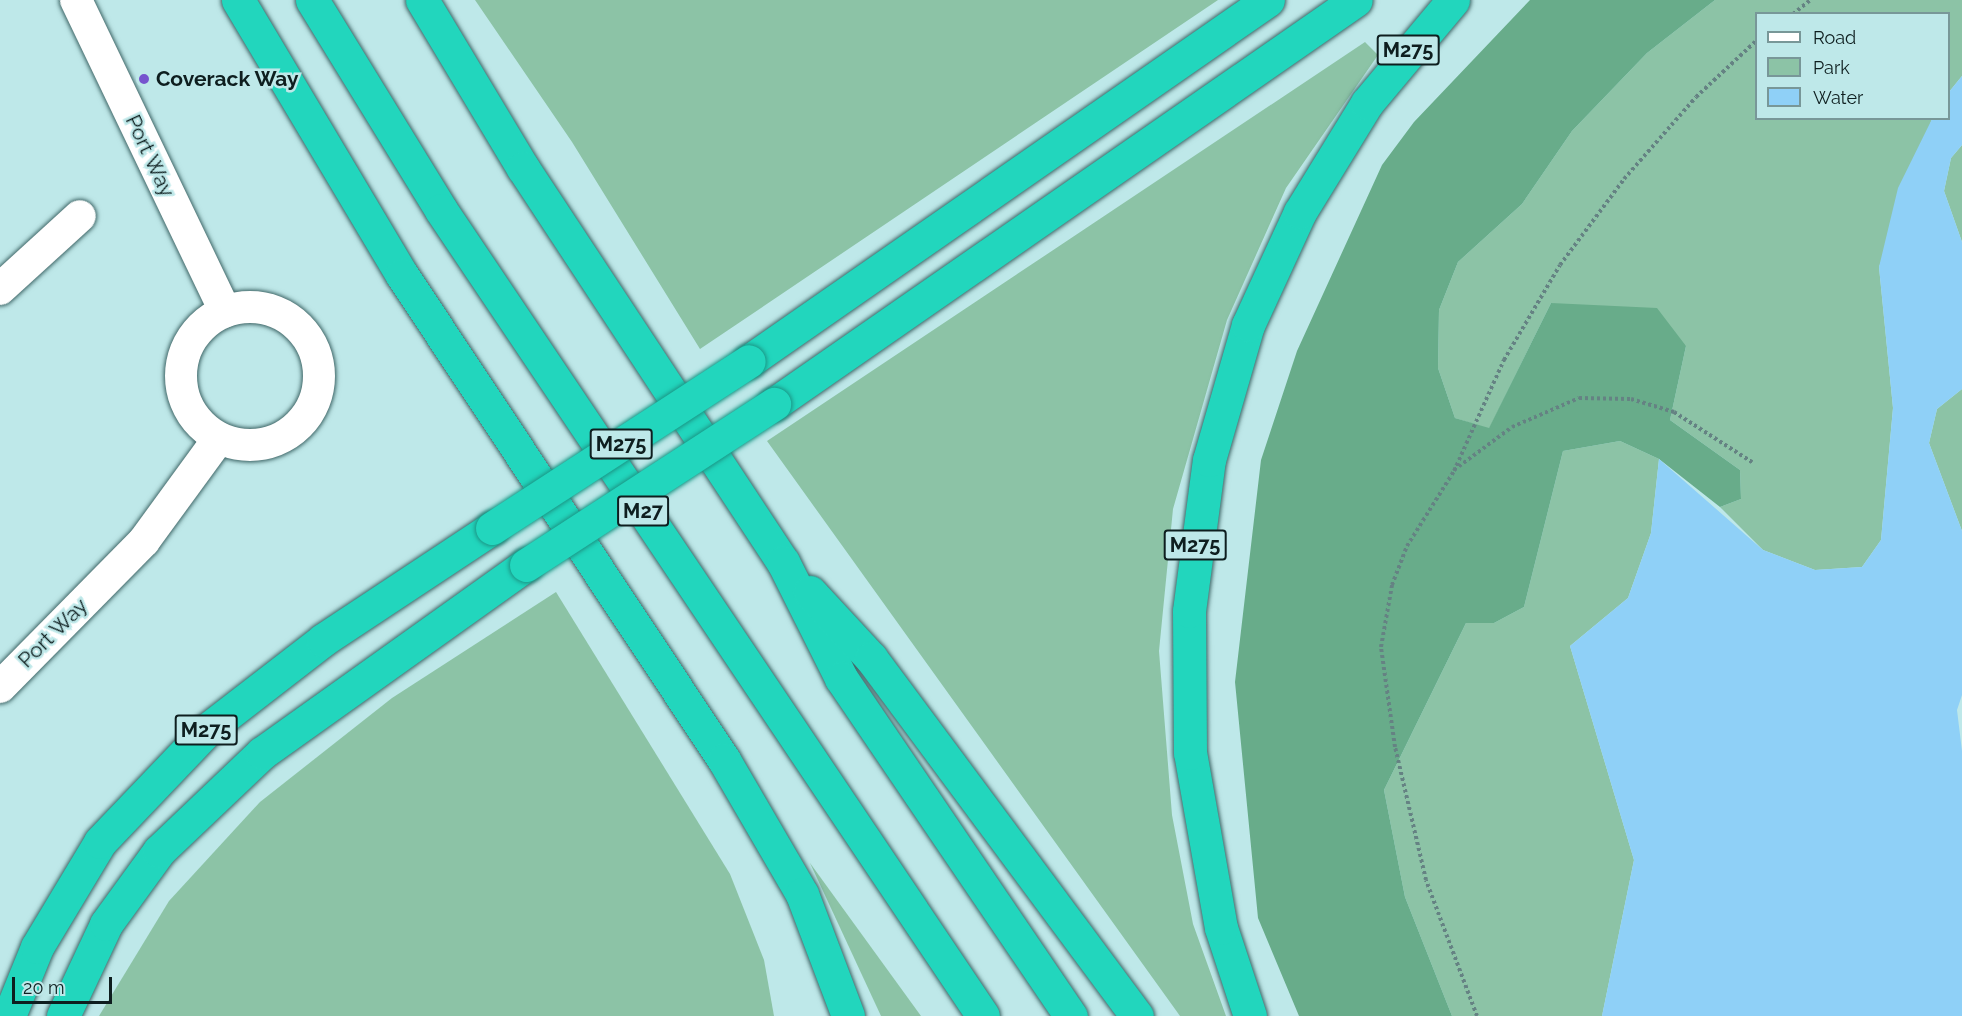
<!DOCTYPE html>
<html>
<head>
<meta charset="utf-8">
<style>
  body { margin:0 }
  #map { position:relative; width:1962px; height:1016px; overflow:hidden; background:#bee8e9; font-family:Raleway,sans-serif }
  div>[style] { position:absolute }
  [style*='--x'] { left:calc(var(--x)*1px); top:calc(var(--y)*1px); width:calc(var(--w)*1px); rotate:calc(var(--a)*1deg) }
  .green>* { inset:0; background:#8cc3a6 }
  .forest>* { inset:0; background:#68ac8a }
  .water>* { inset:0; background:#8fd0f7 }
  .path>* { height:4px; margin-top:-2px; transform-origin:0; background:repeating-linear-gradient(90deg,#658283 0 3px,transparent 0 6px) }
  .roads { filter:drop-shadow(0 0 2px #406768) drop-shadow(0 0 2px #406768) }
  .minor>* { height:32px; margin:-16px; padding:0 16px; transform-origin:16px; border-radius:16px; background:#fff }
  .minor>.ring { margin:-16px; padding:0; box-sizing:content-box; background:none; border:32px solid #fff; border-radius:50% }
  .motorway>* { height:33px; margin:-16.5px; padding:0 16.5px; transform-origin:16.5px; border-radius:16.5px; background:#22d6bd }
  .bridges { filter:drop-shadow(0 0 2px #1b9686) drop-shadow(0 0 2px #1b9686) }
  .motorway-bridge>* { height:33px; margin:-16.5px; padding:0 16.5px; transform-origin:16.5px; border-radius:16.5px; background:#22d6bd }
  .dots>* { width:16px; height:16px; translate:-50% -50%; box-sizing:border-box; border:3px solid #bee8e9; border-radius:50% }
  span { translate:-50% -50%; white-space:nowrap; text-align:center; line-height:1.15; -webkit-text-stroke:5px #bee8e9; paint-order:stroke }
  .shield-label span { padding:2px 4px; background:#bee8e9; border:2px solid; border-radius:4px; -webkit-text-stroke-width:0 }
  .shield-label { font-size:20px; color:#0e1e1f; font-weight:700 }
  .poi-label { font-size:21px; color:#0e1e1f; font-weight:700 }
  .left { translate:0 -50%; text-align:left }
  .street-label { font-size:21px; color:#0e1e1f }
  .legend { position:absolute; left:1755px; top:12px; width:195px; height:108px; box-sizing:border-box; background:#bee8e9; border:2px solid #789798; margin:0; padding:8px 10px; list-style:none; font-size:18px; color:#0e1e1f }
  .legend li { display:flex; align-items:center; gap:12px; height:30px }
  .legend b { width:30px; border:2px solid #789798 }
  .scale { position:absolute; left:12px; top:977px; width:100px; height:27px; box-sizing:border-box; border:3px solid #0e1e1f; border-top:0; padding-left:8px; font-size:18px; line-height:21px; white-space:nowrap; color:#0e1e1f; -webkit-text-stroke:4px #bee8e9; paint-order:stroke }
</style>
</head>
<body>
<div id="map">
  <div class="green">
    <div style="clip-path:polygon(475px 0,1218px 0,700px 349px,572px 142px)"></div>
    <div style="clip-path:polygon(1715px 0,1962px 0,1962px 76px,1949px 92px,1948px 14px,1756px 14px,1756px 118px,1932px 119px,1879px 267px,1893px 408px,1881px 540px,1862px 567px,1815px 570px,1763px 550px,1720px 507px,1741px 499px,1740px 470px,1670px 420px,1686px 346px,1551px 303px,1489px 429px,1455px 418px,1438px 368px,1439px 310px,1458px 262px,1522px 204px,1572px 131px,1647px 53px)"></div>
    <div style="clip-path:polygon(1365px 42px,1378px 55px,1286px 188px,1227px 320px,1173px 509px,1159px 651px,1172px 815px,1193px 924px,1226px 1016px,1180px 1016px,767px 441px)"></div>
    <div style="clip-path:polygon(1962px 145px,1962px 242px,1944px 191px,1951px 158px)"></div>
    <div style="clip-path:polygon(1962px 389px,1962px 531px,1929px 443px,1937px 409px)"></div>
    <div style="clip-path:polygon(1620px 441px,1659px 459px,1651px 533px,1628px 598px,1570px 646px,1634px 860px,1602px 1016px,1452px 1016px,1405px 897px,1384px 790px,1466px 623px,1494px 623px,1524px 607px,1563px 451px)"></div>
    <div style="clip-path:polygon(556px 592px,730px 874px,764px 960px,774px 1016px,99px 1016px,169px 901px,260px 802px,392px 698px)"></div>
    <div style="clip-path:polygon(810px 863px,921px 1016px,881px 1016px)"></div>
  </div>
  <div class="forest">
    <div style="clip-path:polygon(1530px 0,1715px 0,1647px 53px,1572px 131px,1522px 204px,1458px 262px,1439px 310px,1438px 368px,1455px 418px,1489px 428px,1551px 303px,1657px 308px,1686px 346px,1670px 420px,1740px 470px,1741px 499px,1720px 507px,1659px 459px,1620px 441px,1563px 451px,1524px 607px,1494px 623px,1466px 623px,1384px 790px,1405px 897px,1452px 1016px,1299px 1016px,1258px 918px,1235px 682px,1261px 460px,1297px 351px,1382px 165px,1414px 122px)"></div>
  </div>
  <div class="water">
    <div style="clip-path:polygon(1962px 76px,1962px 145px,1951px 158px,1944px 191px,1962px 242px,1962px 389px,1937px 409px,1929px 443px,1962px 531px,1962px 695px,1957px 710px,1962px 751px,1962px 1016px,1602px 1016px,1634px 860px,1570px 646px,1628px 598px,1651px 533px,1659px 459px,1763px 550px,1815px 570px,1862px 567px,1881px 540px,1893px 408px,1879px 267px,1898px 188px,1932px 119px,1948px 118px,1949px 92px)"></div>
  </div>
  <div class="path">
    <div style="--x:1793;--y:14;--w:22;--a:-39"></div>
    <div style="--x:1454;--y:470;--w:72;--a:-36.6"></div>
    <div style="--x:1512;--y:427;--w:73;--a:-23.4"></div>
    <div style="--x:1579;--y:398;--w:52;--a:1.1"></div>
    <div style="--x:1631;--y:399;--w:45;--a:16.8"></div>
    <div style="--x:1674;--y:412;--w:93;--a:32.7"></div>
    <div style="--x:1477;--y:1016;--w:145;--a:-110.6"></div>
    <div style="--x:1426;--y:880;--w:137;--a:-103.1"></div>
    <div style="--x:1395;--y:747;--w:101;--a:-98"></div>
    <div style="--x:1381;--y:647;--w:63;--a:-79.9"></div>
    <div style="--x:1392;--y:585;--w:42;--a:-69"></div>
    <div style="--x:1407;--y:546;--w:89;--a:-57.9"></div>
    <div style="--x:1454;--y:471;--w:122;--a:-65.8"></div>
    <div style="--x:1504;--y:360;--w:110;--a:-59.5"></div>
    <div style="--x:1560;--y:265;--w:107;--a:-53.3"></div>
    <div style="--x:1624;--y:179;--w:109;--a:-48.7"></div>
    <div style="--x:1696;--y:97;--w:82;--a:-43"></div>
  </div>
  <div class="roads">
    <div class="minor">
      <div style="--x:76;--y:0;--w:345;--a:64.4"></div>
      <div style="--x:0;--y:289;--w:108;--a:-42.4"></div>
      <div class="ring" style="left:181px;top:307px;width:106px;height:106px"></div>
      <div style="--x:0;--y:687;--w:205;--a:-45.4"></div>
      <div style="--x:144;--y:541;--w:127;--a:-53.9"></div>
    </div>
    <div class="motorway">
      <div style="--x:238;--y:0;--w:320;--a:59.2"></div>
      <div style="--x:402;--y:275;--w:582;--a:56.42"></div>
      <div style="--x:724;--y:760;--w:155;--a:59.8"></div>
      <div style="--x:802;--y:894;--w:130;--a:69.3"></div>
      <div style="--x:312;--y:0;--w:246;--a:58.4"></div>
      <div style="--x:441;--y:210;--w:971;--a:56.08"></div>
      <div style="--x:422;--y:0;--w:196;--a:59"></div>
      <div style="--x:523;--y:168;--w:472;--a:56.6"></div>
      <div style="--x:783;--y:562;--w:130;--a:63.4"></div>
      <div style="--x:841;--y:678;--w:409;--a:55.8"></div>
      <div style="--x:749;--y:361;--w:632;--a:-34.82"></div>
      <div style="--x:774;--y:404;--w:708;--a:-34.77"></div>
      <div style="--x:810;--y:592;--w:90;--a:47.3"></div>
      <div style="--x:871;--y:658;--w:446;--a:53.4"></div>
      <div style="--x:9;--y:1016;--w:74;--a:-67.9"></div>
      <div style="--x:37;--y:947;--w:122;--a:-59"></div>
      <div style="--x:100;--y:842;--w:156;--a:-46.3"></div>
      <div style="--x:208;--y:729;--w:145;--a:-37.7"></div>
      <div style="--x:323;--y:640;--w:203;--a:-33.5"></div>
      <div style="--x:63;--y:1016;--w:102;--a:-64.9"></div>
      <div style="--x:106;--y:924;--w:90;--a:-54"></div>
      <div style="--x:159;--y:851;--w:142;--a:-43.6"></div>
      <div style="--x:262;--y:753;--w:324;--a:-35.5"></div>
      <div style="--x:1250;--y:1016;--w:93;--a:-108.2"></div>
      <div style="--x:1221;--y:928;--w:178;--a:-100"></div>
      <div style="--x:1190;--y:753;--w:142;--a:-90.4"></div>
      <div style="--x:1189;--y:611;--w:152;--a:-82.5"></div>
      <div style="--x:1209;--y:460;--w:141;--a:-73.9"></div>
      <div style="--x:1248;--y:325;--w:124;--a:-65.3"></div>
      <div style="--x:1300;--y:212;--w:128;--a:-58.4"></div>
      <div style="--x:1367;--y:103;--w:134;--a:-50.1"></div>
    </div>
  </div>
  <div class="bridges">
    <div class="motorway-bridge">
      <div style="--x:492;--y:528;--w:306;--a:-33"></div>
      <div style="--x:526;--y:565;--w:296;--a:-33"></div>
    </div>
  </div>
  <div class="dots">
    <div style="left:144px;top:79px;background:#7654ce"></div>
  </div>
  <div class="shield-label">
    <span style="left:1408px;top:50px">M275</span>
    <span style="left:621px;top:444px">M275</span>
    <span style="left:643px;top:511px">M27</span>
    <span style="left:1195px;top:545px">M275</span>
    <span style="left:206px;top:730px">M275</span>
  </div>
  <div class="poi-label">
    <span class="left" style="left:156px;top:79px">Coverack Way</span>
  </div>
  <div class="street-label">
    <span style="left:150px;top:156px;rotate:65deg">Port Way</span>
    <span style="left:53px;top:633px;rotate:-45deg">Port Way</span>
  </div>
  <ul class="legend">
  <li><b style="height:8px;background:#fff"></b>Road</li>
  <li><b style="height:16px;background:#8cc3a6"></b>Park</li>
  <li><b style="height:16px;background:#8fd0f7"></b>Water</li>
  </ul>
  <div class="scale">20 m</div>
</div>
</body>
</html>
